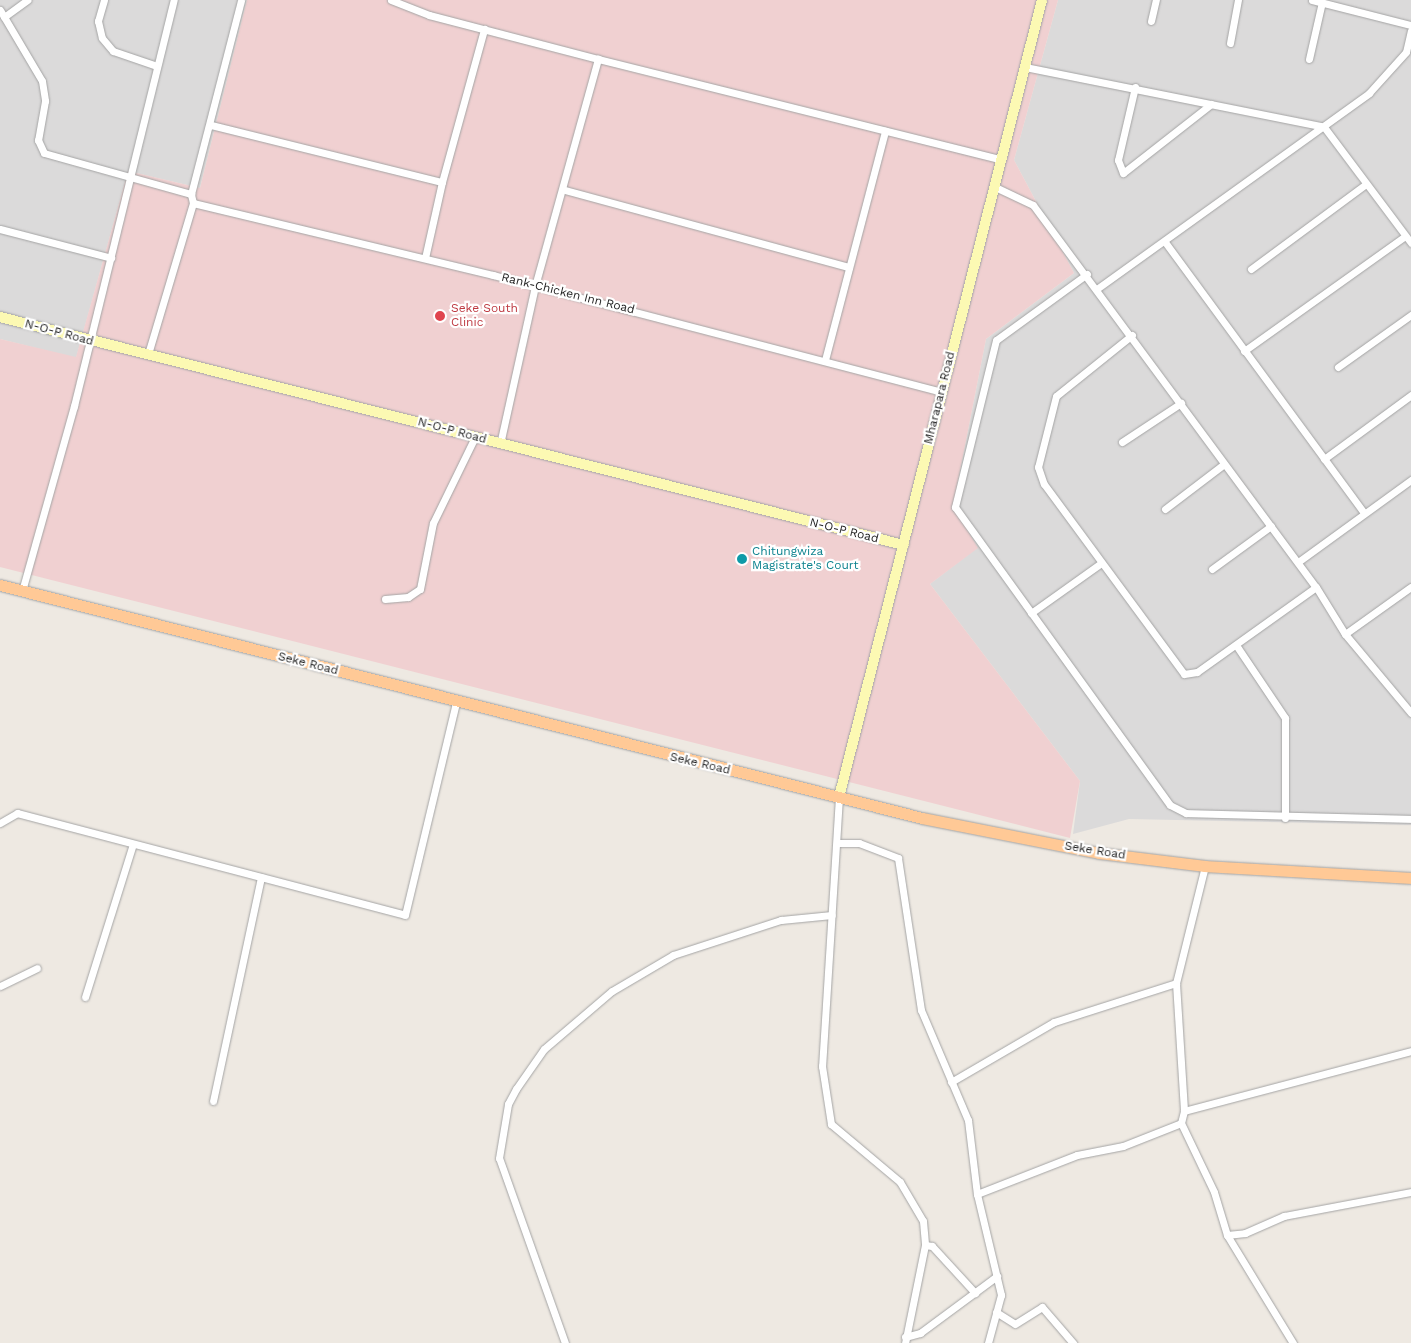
<!DOCTYPE html>
<html>
<head>
<meta charset="utf-8">
<style>
  body { margin:0 }
  #map { position:relative; width:1411px; height:1343px; overflow:hidden; background:#eee9e2; font-family:"Work Sans",sans-serif }
  div>[style] { position:absolute }
  [style*='--x'] { left:calc(var(--x)*1px); top:calc(var(--y)*1px); width:calc(var(--w)*1px); rotate:calc(var(--a)*1deg) }
  .residential>* { inset:0; background:#dbdada }
  .commercial>* { inset:0; background:#f0d0d1 }
  .roads { filter:drop-shadow(0 0 1px #a4a4a4) drop-shadow(0 0 1px #a4a4a4) }
  .street>* { height:7px; margin:-3.5px; padding:0 3.5px; transform-origin:3.5px; border-radius:3.5px; background:#fff }
  .secondary>* { height:10px; margin:-5px; padding:0 5px; transform-origin:5px; border-radius:5px; background:#fcf9b3 }
  .primary>* { height:11px; margin:-5.5px; padding:0 5.5px; transform-origin:5.5px; border-radius:5.5px; background:#ffc996 }
  .dots>* { width:14px; height:14px; translate:-50% -50%; box-sizing:border-box; border:2px solid #fff; border-radius:50% }
  span { translate:-50% -50%; white-space:nowrap; text-align:center; line-height:1.15; -webkit-text-stroke:4.5px #fff; paint-order:stroke }
  .street-label { font-size:12px; color:#1d1d1d }
  .health-label { font-size:12px; color:#be3a42 }
  .left { translate:0 -50%; text-align:left }
  .culture-label { font-size:12px; color:#0d838f }
</style>
</head>
<body>
<div id="map">
  <div class="residential">
    <div style="clip-path:polygon(0 0,247px 0,200px 188px,128px 171px,76px 358px,0 339px)"></div>
    <div style="clip-path:polygon(1058px 0,1411px 0,1411px 825px,1129px 819px,1073px 834px,1080px 781px,930px 584px,977px 548px,953px 506px,986px 339px,1074px 273px,1014px 160px)"></div>
  </div>
  <div class="commercial">
    <div style="clip-path:polygon(247px 0,1058px 0,1014px 160px,1074px 273px,986px 339px,953px 506px,978px 548px,930px 584px,1080px 781px,1070px 838px,0 567px,0 339px,76px 357px,128px 171px,200px 188px)"></div>
  </div>
  <div class="roads">
    <div class="street">
      <div style="--x:104;--y:0;--w:22;--a:106"></div>
      <div style="--x:98;--y:21;--w:17;--a:77"></div>
      <div style="--x:102;--y:38;--w:17;--a:50"></div>
      <div style="--x:113;--y:51;--w:46;--a:18.8"></div>
      <div style="--x:391;--y:0;--w:41;--a:21.5"></div>
      <div style="--x:429;--y:15;--w:175;--a:14.6"></div>
      <div style="--x:1312;--y:0;--w:102;--a:14.2"></div>
      <div style="--x:0;--y:10;--w:82;--a:59.4"></div>
      <div style="--x:42;--y:81;--w:20;--a:81"></div>
      <div style="--x:45;--y:101;--w:40;--a:100"></div>
      <div style="--x:38;--y:140;--w:14;--a:65"></div>
      <div style="--x:44;--y:153;--w:153;--a:15.6"></div>
      <div style="--x:4;--y:17;--w:29;--a:-36"></div>
      <div style="--x:1151;--y:21;--w:22;--a:-77"></div>
      <div style="--x:1230;--y:43;--w:44;--a:-79.5"></div>
      <div style="--x:1309;--y:59;--w:58;--a:-77.2"></div>
      <div style="--x:1025;--y:67;--w:305;--a:11.3"></div>
      <div style="--x:1324;--y:127;--w:145;--a:53.1"></div>
      <div style="--x:1135;--y:87;--w:75;--a:103.1"></div>
      <div style="--x:1118;--y:160;--w:14;--a:69"></div>
      <div style="--x:1123;--y:173;--w:112;--a:-38.1"></div>
      <div style="--x:211;--y:125;--w:238;--a:13.9"></div>
      <div style="--x:442;--y:182;--w:159;--a:-74.6"></div>
      <div style="--x:993;--y:186;--w:44;--a:25.4"></div>
      <div style="--x:1033;--y:205;--w:475;--a:53.5"></div>
      <div style="--x:1316;--y:587;--w:55;--a:58.3"></div>
      <div style="--x:1345;--y:634;--w:103;--a:50.1"></div>
      <div style="--x:565;--y:190;--w:294;--a:15.2"></div>
      <div style="--x:193;--y:203;--w:309;--a:13.5"></div>
      <div style="--x:493;--y:275;--w:464;--a:14.6"></div>
      <div style="--x:0;--y:229;--w:115;--a:14.6"></div>
      <div style="--x:1165;--y:242;--w:336;--a:53.7"></div>
      <div style="--x:425;--y:258;--w:78;--a:-77.4"></div>
      <div style="--x:1251;--y:269;--w:143;--a:-36.5"></div>
      <div style="--x:1087;--y:274;--w:112;--a:144"></div>
      <div style="--x:996;--y:340;--w:172;--a:103.8"></div>
      <div style="--x:955;--y:507;--w:367;--a:54.2"></div>
      <div style="--x:1170;--y:805;--w:18;--a:27"></div>
      <div style="--x:1186;--y:813;--w:225;--a:1.5"></div>
      <div style="--x:1098;--y:288;--w:334;--a:-35.7"></div>
      <div style="--x:1369;--y:93;--w:55;--a:-47.9"></div>
      <div style="--x:1406;--y:52;--w:22;--a:-77"></div>
      <div style="--x:1132;--y:335;--w:97;--a:141.2"></div>
      <div style="--x:1056;--y:396;--w:73;--a:104.2"></div>
      <div style="--x:1038;--y:467;--w:18;--a:71"></div>
      <div style="--x:1044;--y:484;--w:236;--a:53.6"></div>
      <div style="--x:1184;--y:674;--w:13;--a:-9"></div>
      <div style="--x:1197;--y:672;--w:146;--a:-35.5"></div>
      <div style="--x:1244;--y:351;--w:198;--a:-35.5"></div>
      <div style="--x:148;--y:354;--w:158;--a:-73.4"></div>
      <div style="--x:193;--y:203;--w:9;--a:-103"></div>
      <div style="--x:191;--y:194;--w:200;--a:-75.5"></div>
      <div style="--x:825;--y:360;--w:237;--a:-75.3"></div>
      <div style="--x:1338;--y:367;--w:90;--a:-35.5"></div>
      <div style="--x:1122;--y:442;--w:71;--a:-33.5"></div>
      <div style="--x:500;--y:444;--w:162;--a:-77.5"></div>
      <div style="--x:535;--y:286;--w:236;--a:-74.5"></div>
      <div style="--x:598;--y:59;--w:414;--a:14"></div>
      <div style="--x:1324;--y:459;--w:108;--a:-36.3"></div>
      <div style="--x:1165;--y:509;--w:74;--a:-37.3"></div>
      <div style="--x:1298;--y:562;--w:140;--a:-36"></div>
      <div style="--x:1212;--y:569;--w:73;--a:-36.1"></div>
      <div style="--x:22;--y:591;--w:192;--a:-74.3"></div>
      <div style="--x:74;--y:406;--w:418;--a:-76.2"></div>
      <div style="--x:385;--y:599;--w:23;--a:-5"></div>
      <div style="--x:408;--y:597;--w:14;--a:-34"></div>
      <div style="--x:420;--y:589;--w:67;--a:-78.9"></div>
      <div style="--x:433;--y:523;--w:96;--a:-64"></div>
      <div style="--x:1031;--y:613;--w:86;--a:-35.5"></div>
      <div style="--x:1345;--y:634;--w:81;--a:-35.5"></div>
      <div style="--x:1236;--y:645;--w:88;--a:56.1"></div>
      <div style="--x:1285;--y:718;--w:100;--a:90"></div>
      <div style="--x:839;--y:797;--w:270;--a:93.6"></div>
      <div style="--x:822;--y:1066;--w:59;--a:81.2"></div>
      <div style="--x:831;--y:1124;--w:90;--a:40"></div>
      <div style="--x:900;--y:1182;--w:45;--a:59.5"></div>
      <div style="--x:923;--y:1221;--w:24;--a:85"></div>
      <div style="--x:925;--y:1245;--w:100;--a:101.5"></div>
      <div style="--x:0;--y:823;--w:20;--a:-30"></div>
      <div style="--x:17;--y:813;--w:401;--a:14.7"></div>
      <div style="--x:405;--y:915;--w:218;--a:-76.5"></div>
      <div style="--x:838;--y:843;--w:21;--a:0"></div>
      <div style="--x:859;--y:843;--w:42;--a:21"></div>
      <div style="--x:898;--y:858;--w:154;--a:81.4"></div>
      <div style="--x:921;--y:1010;--w:120;--a:66.9"></div>
      <div style="--x:968;--y:1120;--w:75;--a:83.1"></div>
      <div style="--x:977;--y:1194;--w:104;--a:76.6"></div>
      <div style="--x:1001;--y:1295;--w:50;--a:105.2"></div>
      <div style="--x:1205;--y:866;--w:121;--a:103.9"></div>
      <div style="--x:1176;--y:983;--w:128;--a:86.4"></div>
      <div style="--x:1184;--y:1111;--w:12;--a:104"></div>
      <div style="--x:1181;--y:1123;--w:76;--a:64.4"></div>
      <div style="--x:1214;--y:1192;--w:45;--a:73.2"></div>
      <div style="--x:1227;--y:1235;--w:127;--a:58.6"></div>
      <div style="--x:0;--y:986;--w:41;--a:-25.9"></div>
      <div style="--x:85;--y:997;--w:160;--a:-72.6"></div>
      <div style="--x:951;--y:1082;--w:119;--a:-30.2"></div>
      <div style="--x:1054;--y:1022;--w:128;--a:-17.7"></div>
      <div style="--x:213;--y:1101;--w:229;--a:-77.9"></div>
      <div style="--x:1184;--y:1111;--w:235;--a:-14.8"></div>
      <div style="--x:977;--y:1194;--w:107;--a:-21.3"></div>
      <div style="--x:1077;--y:1155;--w:47;--a:-11.1"></div>
      <div style="--x:1123;--y:1146;--w:62;--a:-21.6"></div>
      <div style="--x:1227;--y:1235;--w:18;--a:-6"></div>
      <div style="--x:1245;--y:1233;--w:43;--a:-23.6"></div>
      <div style="--x:1284;--y:1216;--w:129;--a:-10.7"></div>
      <div style="--x:925;--y:1245;--w:7;--a:8"></div>
      <div style="--x:932;--y:1246;--w:64;--a:47.5"></div>
      <div style="--x:996;--y:1312;--w:22;--a:32"></div>
      <div style="--x:1015;--y:1324;--w:32;--a:-32"></div>
      <div style="--x:1042;--y:1307;--w:48;--a:49.3"></div>
      <div style="--x:905;--y:1337;--w:16;--a:-15"></div>
      <div style="--x:920;--y:1333;--w:96;--a:-36.5"></div>
      <div style="--x:565;--y:1343;--w:196;--a:-109.6"></div>
      <div style="--x:499;--y:1158;--w:55;--a:-80.5"></div>
      <div style="--x:508;--y:1104;--w:17;--a:-62"></div>
      <div style="--x:516;--y:1089;--w:49;--a:-55"></div>
      <div style="--x:544;--y:1049;--w:89;--a:-40.5"></div>
      <div style="--x:612;--y:991;--w:71;--a:-30.5"></div>
      <div style="--x:673;--y:955;--w:114;--a:-18"></div>
      <div style="--x:781;--y:920;--w:51;--a:-5.6"></div>
    </div>
    <div class="secondary">
      <div style="--x:0;--y:317;--w:932;--a:14.16"></div>
      <div style="--x:839;--y:797;--w:822;--a:-75.71"></div>
    </div>
    <div class="primary">
      <div style="--x:0;--y:585;--w:951;--a:14.18"></div>
      <div style="--x:922;--y:818;--w:180;--a:11.2"></div>
      <div style="--x:1099;--y:853;--w:107;--a:7"></div>
      <div style="--x:1205;--y:866;--w:206;--a:3.3"></div>
    </div>
  </div>
  <div class="dots">
    <div style="left:440px;top:316px;background:#e0444e"></div>
    <div style="left:742px;top:559px;background:#0f9aa8"></div>
  </div>
  <div class="street-label">
    <span style="left:568px;top:294px;rotate:14deg">Rank-Chicken Inn Road</span>
    <span style="left:59px;top:333px;rotate:15deg">N-O-P Road</span>
    <span style="left:940px;top:398px;rotate:-76deg">Mharapara Road</span>
    <span style="left:452px;top:431px;rotate:15deg">N-O-P Road</span>
    <span style="left:844px;top:531px;rotate:14deg">N-O-P Road</span>
    <span style="left:308px;top:664px;rotate:14deg">Seke Road</span>
    <span style="left:700px;top:764px;rotate:13deg">Seke Road</span>
    <span style="left:1095px;top:851px;rotate:9deg">Seke Road</span>
  </div>
  <div class="health-label">
    <span class="left" style="left:451px;top:316px">Seke South<br>Clinic</span>
  </div>
  <div class="culture-label">
    <span class="left" style="left:752px;top:559px">Chitungwiza<br>Magistrate's Court</span>
  </div>
</div>
</body>
</html>
